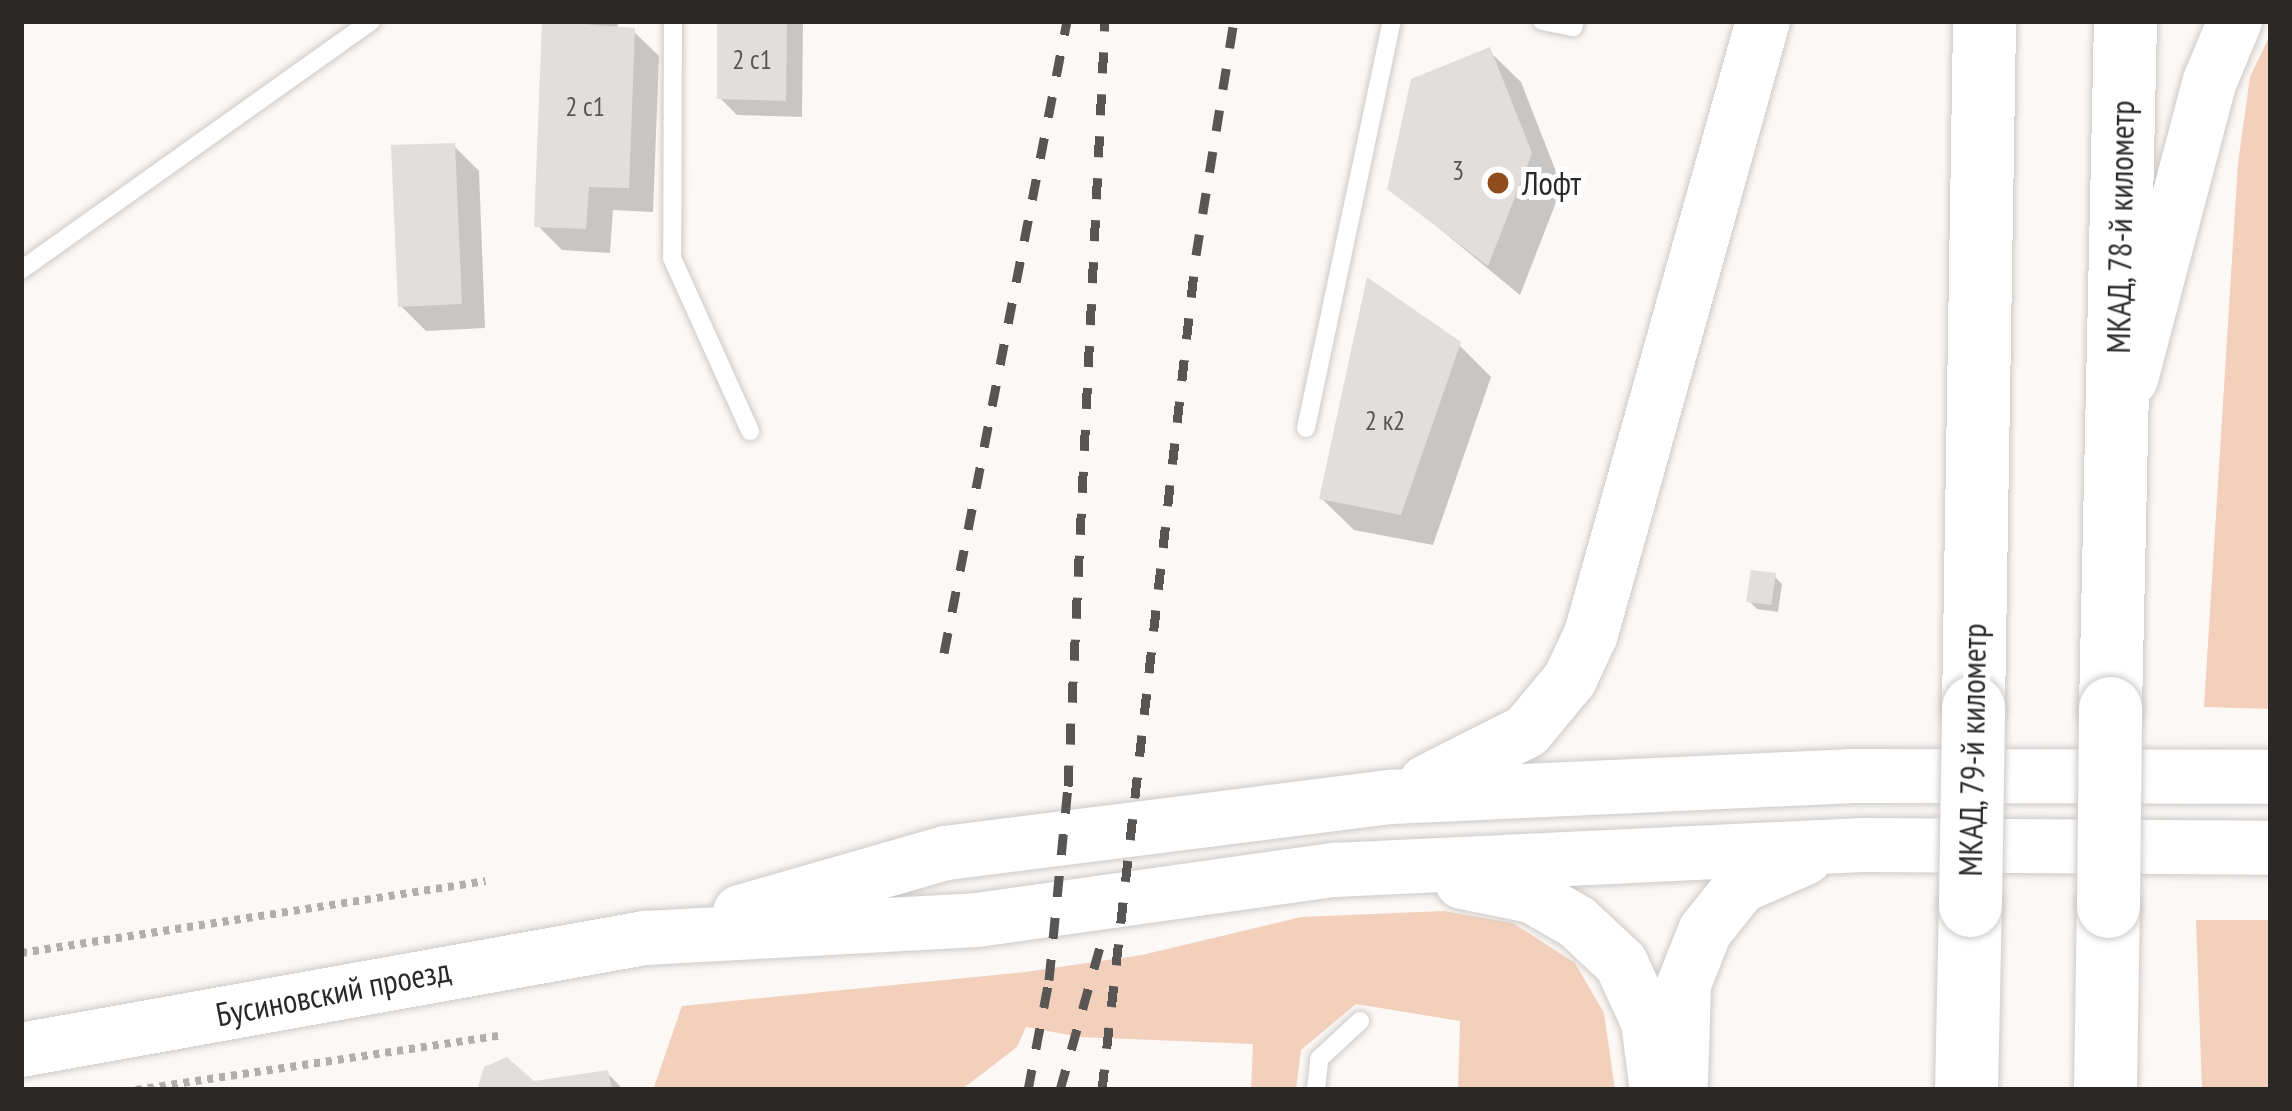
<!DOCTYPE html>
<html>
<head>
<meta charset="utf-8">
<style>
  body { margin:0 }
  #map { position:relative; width:2292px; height:1111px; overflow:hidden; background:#fbf8f6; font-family:"PT Sans Narrow",sans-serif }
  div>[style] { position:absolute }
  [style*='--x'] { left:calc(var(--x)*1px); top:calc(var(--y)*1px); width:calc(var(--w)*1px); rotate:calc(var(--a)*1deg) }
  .green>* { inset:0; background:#f3d0bb }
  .shadow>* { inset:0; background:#0003 }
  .building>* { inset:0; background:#e1dedc }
  .path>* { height:8px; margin-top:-4px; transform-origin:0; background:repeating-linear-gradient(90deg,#b1afad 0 6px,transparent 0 12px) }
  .roads { filter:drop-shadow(0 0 3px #cdcac8) drop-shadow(0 0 3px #cdcac8) }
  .service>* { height:18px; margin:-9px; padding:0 9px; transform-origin:9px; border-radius:9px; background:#fff }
  .secondary>* { height:54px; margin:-27px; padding:0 27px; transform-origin:27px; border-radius:27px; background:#fff }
  .trunk>* { height:63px; margin:-31.5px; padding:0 31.5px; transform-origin:31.5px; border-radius:31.5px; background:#fff }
  .rail>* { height:9px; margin-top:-4.5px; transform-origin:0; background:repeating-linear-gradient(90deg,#575655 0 21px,transparent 0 42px) }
  .bridges { filter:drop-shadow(0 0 3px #cdcac8) drop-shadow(0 0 3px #cdcac8) }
  .trunk-bridge>* { height:63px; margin:-31.5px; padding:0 31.5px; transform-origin:31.5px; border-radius:31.5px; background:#fff }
  .dots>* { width:33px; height:33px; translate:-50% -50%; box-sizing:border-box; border:6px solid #fff; border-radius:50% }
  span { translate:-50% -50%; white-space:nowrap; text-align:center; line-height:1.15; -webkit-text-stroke:10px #fff; paint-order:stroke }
  .number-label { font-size:27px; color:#585655 }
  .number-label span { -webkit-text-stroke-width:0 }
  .poi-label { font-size:33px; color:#2a2928 }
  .left { translate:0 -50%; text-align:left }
  .street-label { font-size:33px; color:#2a2928 }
  .frame { position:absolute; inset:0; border:24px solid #2a2928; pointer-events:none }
</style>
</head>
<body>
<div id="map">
  <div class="green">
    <div style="clip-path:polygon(2271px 33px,2271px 709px,2204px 707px,2238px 163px,2250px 77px)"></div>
    <div style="clip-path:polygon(1444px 911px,1513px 923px,1575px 963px,1604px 1013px,1615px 1090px,1458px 1090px,1460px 1021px,1356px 1004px,1301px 1050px,1296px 1090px,1251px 1090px,1253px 1044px,1080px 1037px,1026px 1027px,1017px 1047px,961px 1090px,653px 1090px,682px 1006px,1025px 972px,1142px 955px,1301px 917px)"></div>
    <div style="clip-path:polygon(2196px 920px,2271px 920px,2271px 1090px,2202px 1090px)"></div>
  </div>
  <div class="shadow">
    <div style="clip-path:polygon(545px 21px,618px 21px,617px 29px,633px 31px,659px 56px,653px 212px,613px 210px,610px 253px,562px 250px,537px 225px)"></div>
    <div style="clip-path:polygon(720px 21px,803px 21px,802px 117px,737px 115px,720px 98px)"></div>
    <div style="clip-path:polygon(1489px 51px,1521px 82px,1562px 187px,1520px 295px,1390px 188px)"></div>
    <div style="clip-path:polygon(454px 146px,479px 171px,485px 328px,426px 331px,401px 306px)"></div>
    <div style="clip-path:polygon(1459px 345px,1491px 377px,1433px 545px,1354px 530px,1322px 499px)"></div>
    <div style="clip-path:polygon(1774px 576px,1782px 584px,1778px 612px,1757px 609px,1749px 601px)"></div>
    <div style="clip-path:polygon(607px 1073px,624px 1090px,480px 1090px)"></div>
  </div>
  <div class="building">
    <div style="clip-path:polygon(542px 21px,635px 28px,629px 188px,589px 187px,586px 229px,534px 227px)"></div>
    <div style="clip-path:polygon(717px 21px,787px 21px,786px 101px,717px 99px)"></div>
    <div style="clip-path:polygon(1490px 47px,1532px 153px,1488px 266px,1387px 189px,1411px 79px)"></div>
    <div style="clip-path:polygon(455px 143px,462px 304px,398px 307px,391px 145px)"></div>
    <div style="clip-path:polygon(1367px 277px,1461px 342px,1401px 515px,1319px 499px)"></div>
    <div style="clip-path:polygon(1751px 570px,1776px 573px,1771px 605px,1746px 602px)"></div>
    <div style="clip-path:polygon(507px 1057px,534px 1081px,608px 1070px,612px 1090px,477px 1090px,484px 1067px)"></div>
  </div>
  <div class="path">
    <div style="--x:21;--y:953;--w:470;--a:-8.8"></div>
    <div style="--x:136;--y:1090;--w:371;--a:-8.5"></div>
  </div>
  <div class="roads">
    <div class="service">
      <div style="--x:673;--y:21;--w:237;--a:90.2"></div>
      <div style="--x:672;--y:258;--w:190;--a:65.7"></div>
      <div style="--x:1542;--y:21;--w:32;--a:11"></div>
      <div style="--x:1573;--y:27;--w:6;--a:-72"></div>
      <div style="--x:21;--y:270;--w:430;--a:-35.4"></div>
      <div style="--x:1306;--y:428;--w:416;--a:-78.1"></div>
      <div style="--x:1316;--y:1090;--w:31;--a:-84"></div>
      <div style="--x:1319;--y:1059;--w:56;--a:-42.8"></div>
    </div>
    <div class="secondary">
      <div style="--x:2131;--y:379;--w:308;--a:-75.2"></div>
      <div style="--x:2210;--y:81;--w:65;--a:-67.4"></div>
      <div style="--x:1426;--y:782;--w:113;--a:-26.8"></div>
      <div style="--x:1527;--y:731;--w:67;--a:-50.4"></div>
      <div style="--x:1570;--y:679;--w:50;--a:-65"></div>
      <div style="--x:1591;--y:634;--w:637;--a:-74.33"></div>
      <div style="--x:1462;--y:882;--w:71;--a:11.3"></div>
      <div style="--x:1532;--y:896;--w:52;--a:30"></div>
      <div style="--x:1577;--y:922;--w:60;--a:43"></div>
      <div style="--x:1621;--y:963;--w:65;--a:65.4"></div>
      <div style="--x:1648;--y:1022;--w:69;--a:82.5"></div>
      <div style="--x:740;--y:912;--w:214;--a:-16"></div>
      <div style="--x:946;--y:853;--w:449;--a:-7.2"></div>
      <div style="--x:1391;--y:797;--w:458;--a:-2.6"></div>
      <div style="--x:1849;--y:776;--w:422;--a:0.1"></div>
      <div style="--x:21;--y:1050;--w:634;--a:-10.18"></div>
      <div style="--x:645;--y:938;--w:332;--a:-3.1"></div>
      <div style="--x:977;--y:920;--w:361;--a:-8"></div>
      <div style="--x:1335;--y:870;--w:529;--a:-2.71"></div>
      <div style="--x:1863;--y:845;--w:408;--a:0.4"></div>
      <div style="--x:1681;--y:1082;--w:98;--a:-88.2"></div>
      <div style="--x:1684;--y:984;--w:57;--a:-68.4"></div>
      <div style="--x:1705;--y:931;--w:58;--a:-51.3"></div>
      <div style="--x:1741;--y:886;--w:70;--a:-23.6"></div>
    </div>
    <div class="trunk">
      <div style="--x:1973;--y:707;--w:686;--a:-89.08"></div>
      <div style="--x:2110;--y:708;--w:687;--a:-88.75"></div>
      <div style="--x:1966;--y:1090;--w:185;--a:-88.8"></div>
      <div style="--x:2105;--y:1090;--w:184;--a:-89.1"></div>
    </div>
  </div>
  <div class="rail">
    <div style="--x:944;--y:653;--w:644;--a:-78.99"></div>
    <div style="--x:1028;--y:1090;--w:112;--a:-79.2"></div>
    <div style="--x:1049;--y:980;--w:195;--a:-84.4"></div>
    <div style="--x:1068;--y:786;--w:766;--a:-87.23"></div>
    <div style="--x:1060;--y:1090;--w:167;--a:-74.4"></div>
    <div style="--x:1102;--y:1090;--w:840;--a:-83.58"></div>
    <div style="--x:1196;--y:255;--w:237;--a:-80.8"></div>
  </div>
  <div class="bridges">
    <div class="trunk-bridge">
      <div style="--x:1970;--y:905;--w:198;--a:-89.1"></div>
      <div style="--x:2108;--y:906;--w:198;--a:-89.4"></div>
    </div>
  </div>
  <div class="dots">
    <div style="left:1498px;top:183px;background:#8f4c1c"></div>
  </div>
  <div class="number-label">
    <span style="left:752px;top:60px">2 с1</span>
    <span style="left:585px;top:107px">2 с1</span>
    <span style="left:1458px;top:171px">3</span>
    <span style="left:1385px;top:421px">2 к2</span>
  </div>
  <div class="poi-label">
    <span class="left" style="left:1522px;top:183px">Лофт</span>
  </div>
  <div class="street-label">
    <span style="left:2120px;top:227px;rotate:-89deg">МКАД, 78-й километр</span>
    <span style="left:1972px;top:750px;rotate:-89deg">МКАД, 79-й километр</span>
    <span style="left:333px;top:992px;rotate:-11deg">Бусиновский проезд</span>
  </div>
  <div class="frame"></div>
</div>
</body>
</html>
